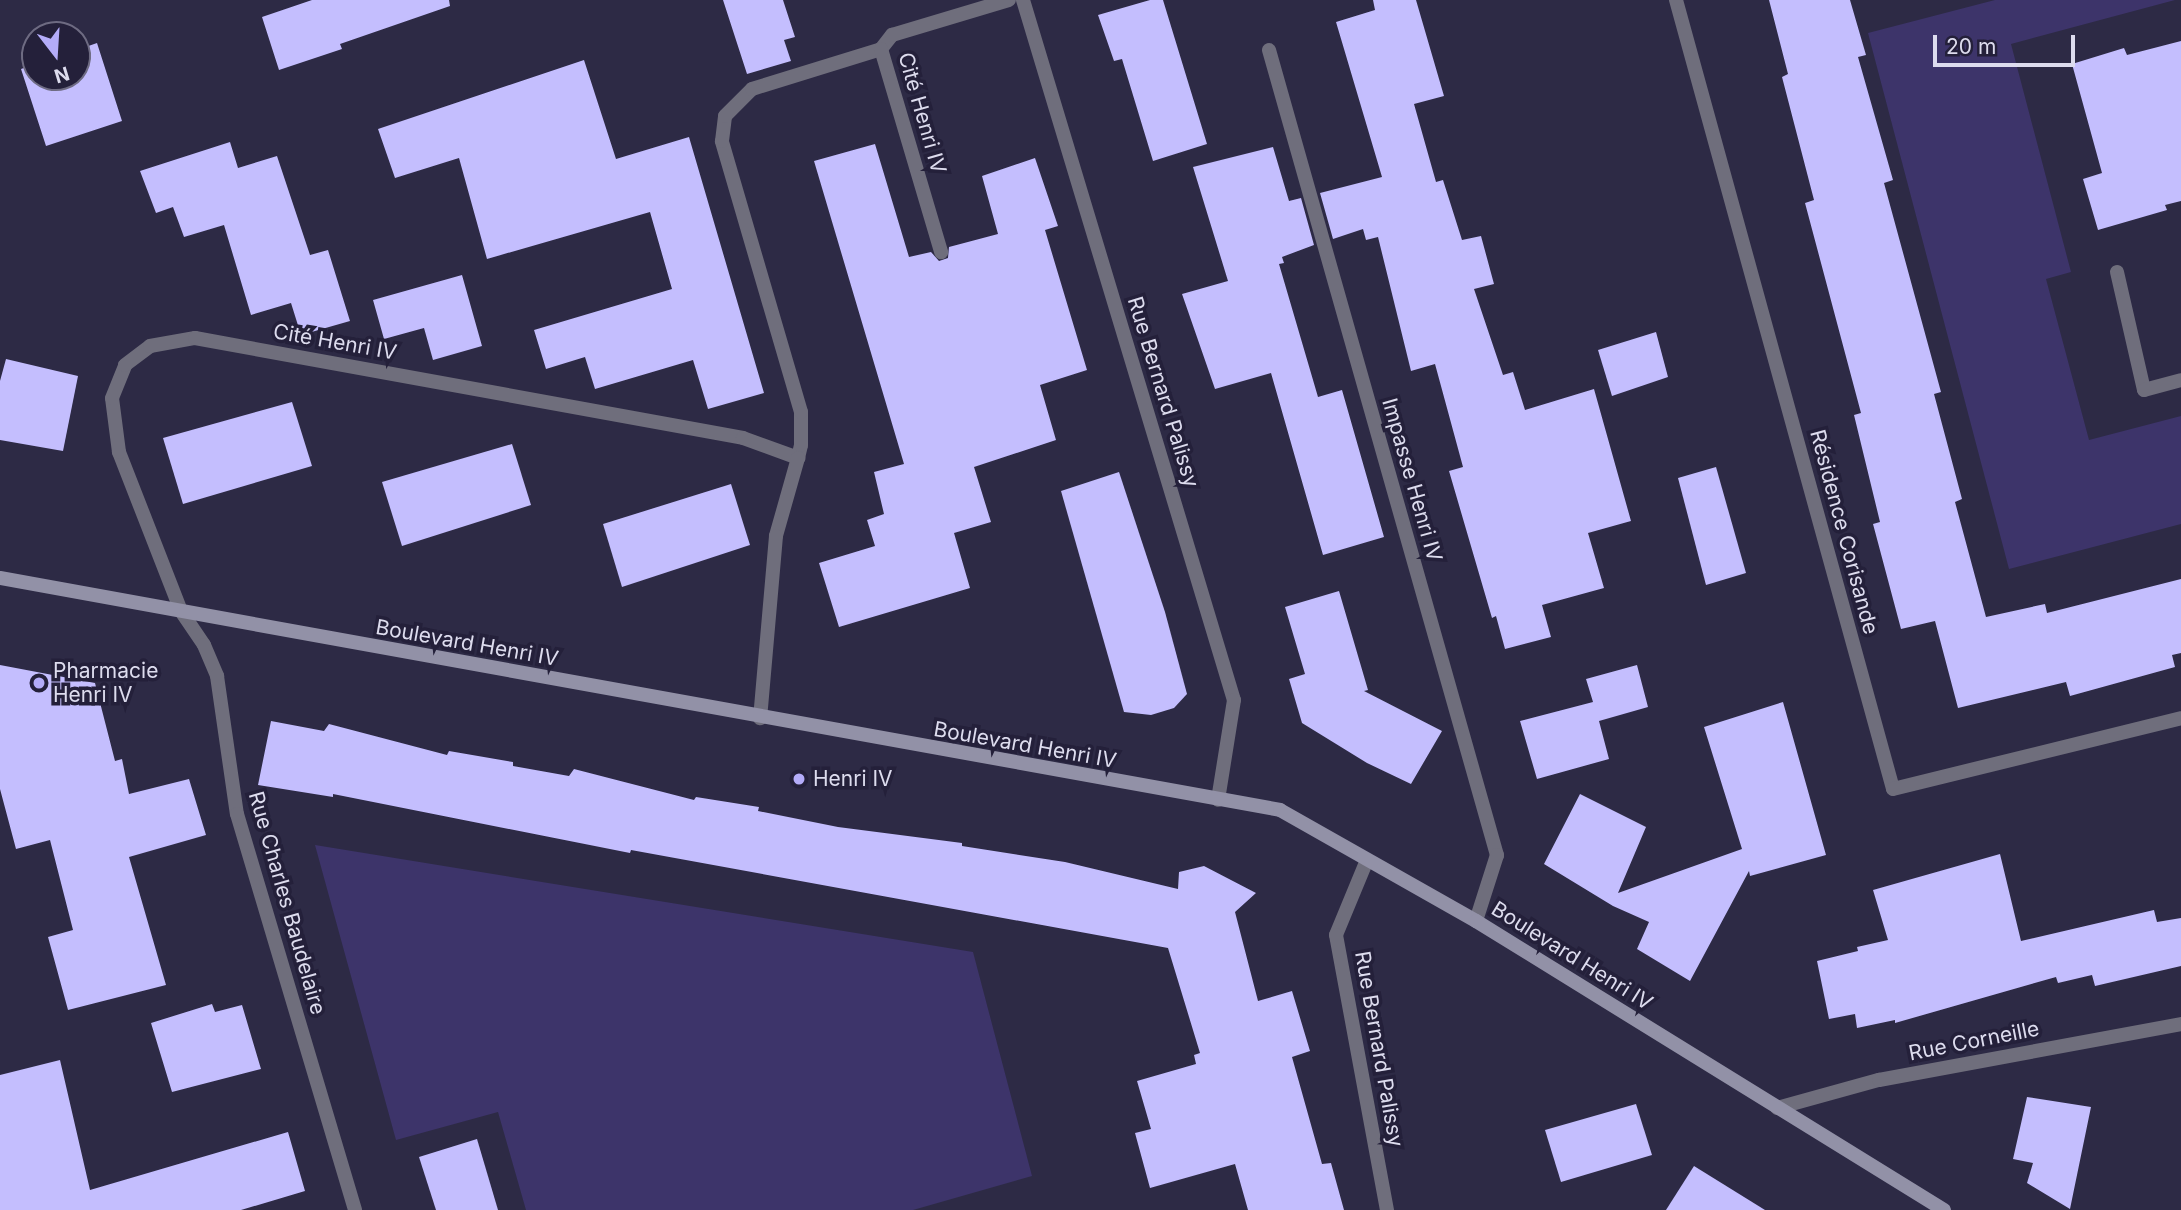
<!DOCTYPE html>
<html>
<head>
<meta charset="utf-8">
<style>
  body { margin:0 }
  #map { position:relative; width:2181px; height:1210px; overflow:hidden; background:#2d2a45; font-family:Inter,sans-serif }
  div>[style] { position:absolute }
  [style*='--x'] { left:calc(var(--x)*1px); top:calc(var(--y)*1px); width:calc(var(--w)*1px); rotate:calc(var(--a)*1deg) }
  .green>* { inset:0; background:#3d346a }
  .building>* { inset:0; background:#c4befe }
  .lane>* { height:14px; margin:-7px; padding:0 7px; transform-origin:7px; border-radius:7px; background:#6f6e7c }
  .street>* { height:14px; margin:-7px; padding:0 7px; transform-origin:7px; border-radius:7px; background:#6f6e7c }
  .secondary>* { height:14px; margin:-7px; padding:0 7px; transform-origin:7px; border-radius:7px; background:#9291a7 }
  .dots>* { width:19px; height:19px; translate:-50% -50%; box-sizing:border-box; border:4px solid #24203a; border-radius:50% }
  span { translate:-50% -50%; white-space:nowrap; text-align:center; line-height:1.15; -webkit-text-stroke:7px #24203a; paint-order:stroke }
  .street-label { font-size:21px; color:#dddcee }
  .poi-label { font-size:21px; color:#dddcee }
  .left { translate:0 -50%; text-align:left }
  .north { position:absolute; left:21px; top:21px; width:70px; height:70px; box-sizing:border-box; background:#24203a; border:2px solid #6e6b82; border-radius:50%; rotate:163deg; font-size:19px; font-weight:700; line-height:28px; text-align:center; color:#dddcee }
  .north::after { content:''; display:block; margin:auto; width:24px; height:32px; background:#b4acf9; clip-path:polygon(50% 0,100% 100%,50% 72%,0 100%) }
  .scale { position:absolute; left:1933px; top:35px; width:142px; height:32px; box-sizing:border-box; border:4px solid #dddcee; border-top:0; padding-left:9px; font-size:21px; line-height:24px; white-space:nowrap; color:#dddcee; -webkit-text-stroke:5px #24203a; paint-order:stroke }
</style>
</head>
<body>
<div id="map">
  <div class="green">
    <div style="clip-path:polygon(1995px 0,2175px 0,2011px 44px,2071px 272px,2046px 279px,2089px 440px,2181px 416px,2181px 524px,2009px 569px,1868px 33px)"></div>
    <div style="clip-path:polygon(315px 845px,973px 952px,1032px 1176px,913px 1210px,526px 1210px,498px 1112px,396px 1140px)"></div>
  </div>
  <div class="building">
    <div style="clip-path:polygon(312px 0,449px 0,450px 6px,340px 44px,342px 49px,279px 70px,262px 17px)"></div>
    <div style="clip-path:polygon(723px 0,783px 0,795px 37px,784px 40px,791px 61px,747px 74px)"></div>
    <div style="clip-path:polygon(1150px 0,1163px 0,1207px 144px,1153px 161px,1122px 59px,1114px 61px,1098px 15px)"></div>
    <div style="clip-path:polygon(1373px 0,1416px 0,1444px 96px,1414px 104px,1436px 182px,1443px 180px,1462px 240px,1481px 236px,1494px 284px,1474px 289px,1503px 375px,1513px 372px,1525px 410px,1594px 389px,1631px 521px,1588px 533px,1604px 588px,1542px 605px,1551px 637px,1505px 649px,1496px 616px,1492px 618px,1449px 471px,1463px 467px,1435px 364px,1411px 371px,1378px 237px,1366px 240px,1363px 229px,1333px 239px,1320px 193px,1382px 177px,1336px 22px,1375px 10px)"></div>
    <div style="clip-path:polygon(1769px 0,1850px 0,1866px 55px,1858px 57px,1893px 180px,1884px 183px,1941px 392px,1934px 394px,1962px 499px,1955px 502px,1986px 617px,2045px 604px,2047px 613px,2181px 579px,2181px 653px,2172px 655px,2175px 667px,2070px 696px,2066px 682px,1958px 708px,1935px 621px,1901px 629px,1873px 524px,1880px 522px,1854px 415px,1861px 413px,1805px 203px,1814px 200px,1782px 77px,1788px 74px)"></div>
    <div style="clip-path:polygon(2181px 41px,2181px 201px,2165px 205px,2167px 210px,2098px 230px,2083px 179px,2102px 173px,2072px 64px,2124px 48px,2127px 55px)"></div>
    <div style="clip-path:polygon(97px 43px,122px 121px,46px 146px,21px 69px,35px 64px,35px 77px,77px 77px,77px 50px)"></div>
    <div style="clip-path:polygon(584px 60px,616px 159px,689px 137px,764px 393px,708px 409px,693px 360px,595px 389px,585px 357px,546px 369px,534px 330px,672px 289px,650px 212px,487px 259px,459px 158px,395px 178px,378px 129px)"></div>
    <div style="clip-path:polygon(230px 142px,238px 168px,277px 156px,310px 255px,328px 250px,350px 321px,301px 335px,291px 303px,251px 315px,224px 225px,184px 237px,173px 207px,156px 213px,140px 171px)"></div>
    <div style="clip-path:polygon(875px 144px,909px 257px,931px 252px,939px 261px,948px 258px,949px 247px,998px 234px,982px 176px,1035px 158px,1058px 226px,1045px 230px,1087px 370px,1040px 385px,1056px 440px,974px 467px,991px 522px,954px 533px,970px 588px,839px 627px,819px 563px,875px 546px,867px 520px,884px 514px,874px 472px,904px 464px,814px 161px)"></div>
    <div style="clip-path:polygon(1273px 147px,1289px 201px,1301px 198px,1314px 245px,1282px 257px,1284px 263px,1279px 264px,1318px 397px,1342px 390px,1384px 537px,1323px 555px,1271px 373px,1215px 389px,1182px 294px,1228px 281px,1193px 167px)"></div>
    <div style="clip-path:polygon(462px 275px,482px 346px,433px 360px,424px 328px,384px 339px,373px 300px)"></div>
    <div style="clip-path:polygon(1656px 332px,1668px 377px,1612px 396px,1598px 350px)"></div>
    <div style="clip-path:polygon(6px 359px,78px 376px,63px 451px,0 440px,0 381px)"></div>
    <div style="clip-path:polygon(292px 402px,312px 466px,183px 504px,163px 438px)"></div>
    <div style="clip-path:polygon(512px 444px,531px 505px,402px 546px,382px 482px)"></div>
    <div style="clip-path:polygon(1716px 467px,1746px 573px,1706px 585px,1678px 478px)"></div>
    <div style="clip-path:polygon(1119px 472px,1165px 612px,1187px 694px,1174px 708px,1151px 715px,1124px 712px,1061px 491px)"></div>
    <div style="clip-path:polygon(731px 484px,750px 545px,622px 587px,603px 524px)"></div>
    <div style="clip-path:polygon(1339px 591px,1368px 690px,1364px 691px,1442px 731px,1411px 784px,1367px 763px,1302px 723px,1289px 679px,1305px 674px,1285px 607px)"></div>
    <div style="clip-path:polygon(0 665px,95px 683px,115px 761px,122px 759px,129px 794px,189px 779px,206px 835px,129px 857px,166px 985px,68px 1010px,48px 937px,73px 930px,50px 840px,16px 849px,0 789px)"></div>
    <div style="clip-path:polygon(1637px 665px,1648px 707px,1599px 721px,1609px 759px,1537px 779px,1520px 721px,1593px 702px,1586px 679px)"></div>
    <div style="clip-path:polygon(1783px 702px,1826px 855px,1750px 876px,1749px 871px,1690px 981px,1637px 949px,1649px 922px,1613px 906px,1544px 864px,1580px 794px,1646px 827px,1618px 893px,1742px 849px,1704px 727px)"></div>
    <div style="clip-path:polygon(271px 721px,324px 731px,329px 724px,447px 755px,449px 751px,513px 762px,513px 766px,569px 776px,574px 769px,694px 800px,696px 797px,759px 807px,758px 811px,838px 827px,962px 843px,962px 846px,1065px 862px,1178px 889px,1179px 872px,1204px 866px,1256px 893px,1235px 912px,1258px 1001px,1292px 991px,1310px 1051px,1292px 1057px,1322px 1164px,1331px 1163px,1344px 1210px,1248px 1210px,1235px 1164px,1150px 1188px,1135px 1133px,1151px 1129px,1137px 1081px,1196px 1064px,1194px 1055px,1200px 1053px,1168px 948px,631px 850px,630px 853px,333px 794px,333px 797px,258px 785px)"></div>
    <div style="clip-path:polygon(2000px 854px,2021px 941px,2154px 910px,2157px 922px,2181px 918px,2181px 966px,2095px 986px,2092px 975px,2058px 983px,2056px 977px,1895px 1023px,1895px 1020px,1857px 1028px,1855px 1014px,1829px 1019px,1817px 961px,1858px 951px,1857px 947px,1888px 940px,1873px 890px)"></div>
    <div style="clip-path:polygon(212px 1004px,215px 1012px,242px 1005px,261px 1069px,172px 1092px,151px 1023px)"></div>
    <div style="clip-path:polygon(60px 1060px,90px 1190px,288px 1132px,305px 1191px,241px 1210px,0 1210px,0 1075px)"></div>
    <div style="clip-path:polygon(2027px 1097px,2091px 1107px,2070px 1209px,2027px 1183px,2033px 1163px,2013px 1159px)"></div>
    <div style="clip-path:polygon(1636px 1104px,1652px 1155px,1561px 1182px,1545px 1130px)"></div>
    <div style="clip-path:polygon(477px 1139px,498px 1210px,436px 1210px,419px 1157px)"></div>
    <div style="clip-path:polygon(1694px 1166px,1765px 1210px,1666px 1210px)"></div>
  </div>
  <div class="lane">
    <div style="--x:1676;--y:0;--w:818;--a:74.62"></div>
    <div style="--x:1893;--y:789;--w:297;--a:-13.8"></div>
    <div style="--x:881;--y:49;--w:18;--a:-52"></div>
    <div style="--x:892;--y:35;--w:122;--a:-16.7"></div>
    <div style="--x:1269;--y:50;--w:837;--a:74.19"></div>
    <div style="--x:1497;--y:855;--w:69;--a:107.7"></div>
    <div style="--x:2117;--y:272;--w:121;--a:77.1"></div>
    <div style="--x:2144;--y:390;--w:38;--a:-15"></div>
    <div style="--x:798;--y:458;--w:13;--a:-77"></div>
    <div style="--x:801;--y:445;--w:33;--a:-90"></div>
    <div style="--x:801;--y:412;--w:282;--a:-106.3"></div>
    <div style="--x:722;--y:141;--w:25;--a:-83"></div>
    <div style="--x:725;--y:116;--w:38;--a:-45"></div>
    <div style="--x:752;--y:89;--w:135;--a:-17.2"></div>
    <div style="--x:881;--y:49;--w:212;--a:73.5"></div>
    <div style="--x:181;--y:611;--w:171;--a:-111.3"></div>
    <div style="--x:119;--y:452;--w:54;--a:-97.4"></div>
    <div style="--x:112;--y:398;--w:35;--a:-68"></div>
    <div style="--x:125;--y:365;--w:31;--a:-37"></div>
    <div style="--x:150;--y:346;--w:46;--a:-10.1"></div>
    <div style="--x:195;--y:338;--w:557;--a:10.34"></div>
    <div style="--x:743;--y:438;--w:59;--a:20"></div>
    <div style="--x:798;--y:458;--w:81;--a:105.8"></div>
    <div style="--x:776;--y:536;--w:183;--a:95"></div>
  </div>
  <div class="street">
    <div style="--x:1023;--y:0;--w:731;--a:73.23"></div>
    <div style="--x:1234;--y:700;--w:101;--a:99.1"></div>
    <div style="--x:181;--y:611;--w:41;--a:55.9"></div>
    <div style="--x:204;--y:645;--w:34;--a:67"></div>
    <div style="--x:217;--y:676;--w:139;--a:81.8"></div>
    <div style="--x:237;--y:814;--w:413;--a:73.4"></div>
    <div style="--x:1367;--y:860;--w:81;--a:112.5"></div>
    <div style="--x:1336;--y:935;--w:280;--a:79.5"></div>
    <div style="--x:1777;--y:1108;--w:106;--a:-15.4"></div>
    <div style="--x:1879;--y:1080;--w:307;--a:-10.5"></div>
  </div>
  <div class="secondary">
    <div style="--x:0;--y:578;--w:1301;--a:10.27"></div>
    <div style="--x:1280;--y:810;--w:225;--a:29.5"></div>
    <div style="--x:1476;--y:921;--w:550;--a:31.7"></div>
  </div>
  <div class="dots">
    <div style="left:39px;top:683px;background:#b4acf9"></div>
    <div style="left:799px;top:779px;background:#b4acf9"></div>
  </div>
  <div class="street-label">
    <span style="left:922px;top:113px;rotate:74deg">Cité Henri IV</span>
    <span style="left:335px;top:342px;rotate:10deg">Cité Henri IV</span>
    <span style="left:1163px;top:392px;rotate:73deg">Rue Bernard Palissy</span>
    <span style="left:1412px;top:480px;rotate:74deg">Impasse Henri IV</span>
    <span style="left:1844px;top:532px;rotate:75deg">Résidence Corisande</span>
    <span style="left:467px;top:643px;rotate:10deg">Boulevard Henri IV</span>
    <span style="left:1025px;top:745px;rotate:10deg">Boulevard Henri IV</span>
    <span style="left:287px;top:903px;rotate:74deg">Rue Charles Baudelaire</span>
    <span style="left:1572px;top:956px;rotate:32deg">Boulevard Henri IV</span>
    <span style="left:1974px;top:1041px;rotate:-11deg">Rue Corneille</span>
    <span style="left:1379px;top:1049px;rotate:80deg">Rue Bernard Palissy</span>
  </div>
  <div class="poi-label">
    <span class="left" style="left:53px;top:683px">Pharmacie<br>Henri IV</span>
    <span class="left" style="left:813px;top:779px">Henri IV</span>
  </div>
  <div class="north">N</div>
  <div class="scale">20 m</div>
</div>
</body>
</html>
